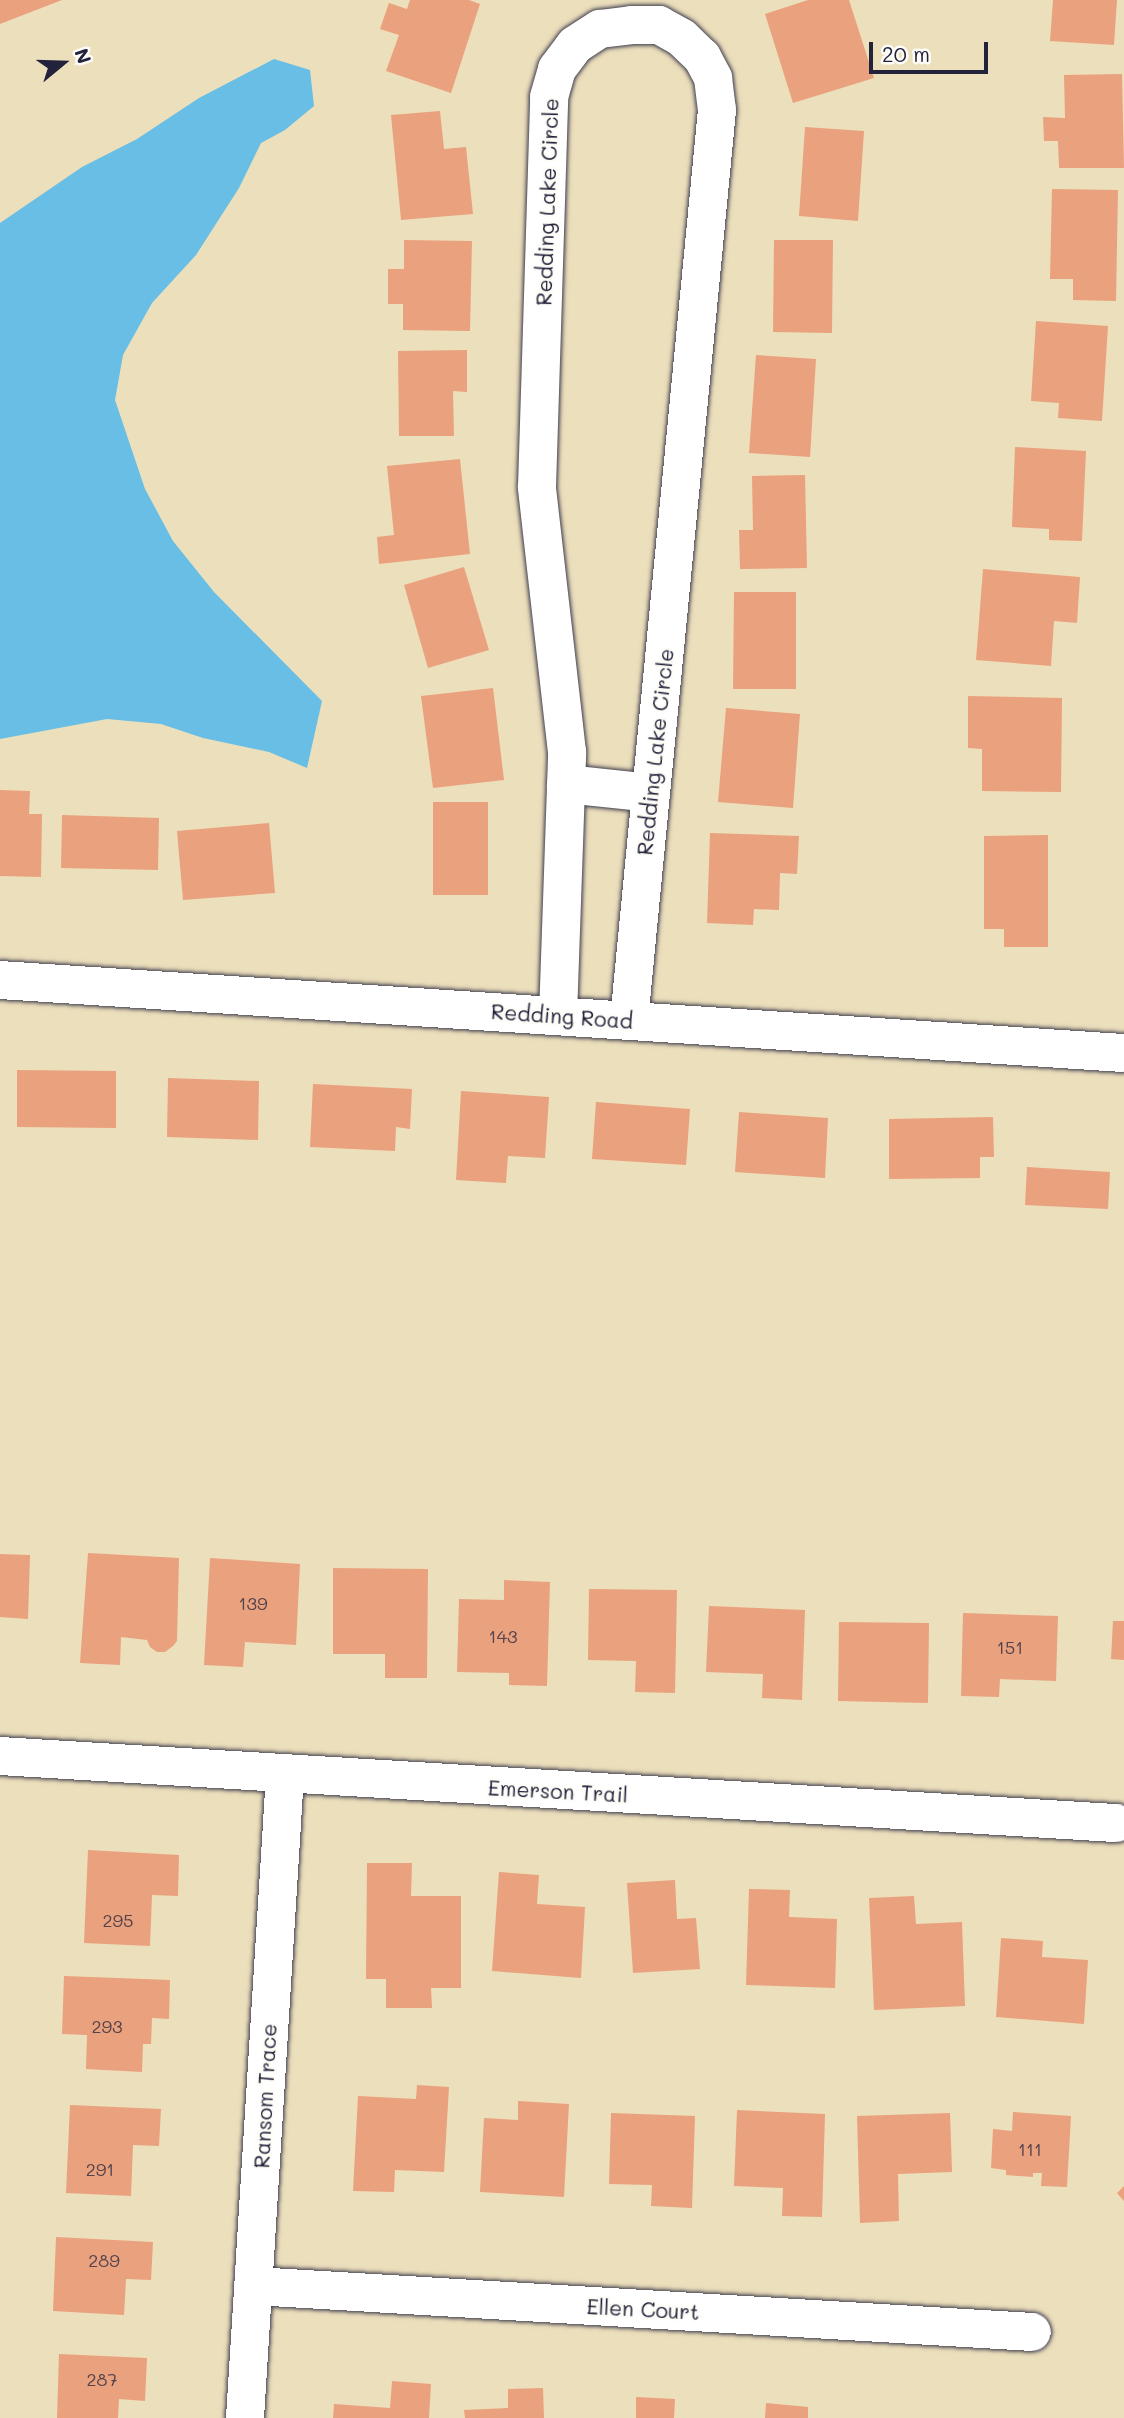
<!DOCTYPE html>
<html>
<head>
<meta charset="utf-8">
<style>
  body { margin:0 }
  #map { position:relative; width:1124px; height:2418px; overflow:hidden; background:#ecdfbc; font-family:Mali,sans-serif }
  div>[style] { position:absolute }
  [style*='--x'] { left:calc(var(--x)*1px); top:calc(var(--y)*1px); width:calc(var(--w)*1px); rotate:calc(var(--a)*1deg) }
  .water>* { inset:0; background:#68bee5 }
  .building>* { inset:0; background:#eaa17d }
  .roads { filter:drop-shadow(0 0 2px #403e4e) drop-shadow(0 0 2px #403e4e) }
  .minor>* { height:38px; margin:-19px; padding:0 19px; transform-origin:19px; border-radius:19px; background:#fff }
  span { translate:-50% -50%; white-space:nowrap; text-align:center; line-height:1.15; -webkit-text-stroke:5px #fdfcf7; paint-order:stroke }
  .number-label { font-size:18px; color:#54424c }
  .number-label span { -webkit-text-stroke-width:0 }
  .street-label { font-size:21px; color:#22223b }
  .north { position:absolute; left:28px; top:28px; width:70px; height:70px; -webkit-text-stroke:5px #fdfcf7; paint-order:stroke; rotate:71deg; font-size:19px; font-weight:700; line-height:28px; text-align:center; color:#22223b }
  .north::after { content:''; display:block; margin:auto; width:24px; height:32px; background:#22223b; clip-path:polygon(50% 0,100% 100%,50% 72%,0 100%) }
  .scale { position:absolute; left:869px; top:42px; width:119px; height:32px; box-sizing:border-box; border:4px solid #22223b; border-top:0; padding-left:9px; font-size:21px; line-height:24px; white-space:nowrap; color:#22223b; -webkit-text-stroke:5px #fdfcf7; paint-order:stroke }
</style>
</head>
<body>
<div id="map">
  <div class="water">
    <div style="clip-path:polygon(274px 59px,310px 70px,314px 106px,285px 130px,261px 143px,239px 188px,196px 255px,152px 303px,123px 355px,115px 400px,145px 489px,173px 541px,214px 592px,322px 701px,307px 768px,269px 752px,203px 738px,161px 724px,107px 719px,0 739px,0 223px,82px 167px,137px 139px,199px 98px)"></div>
  </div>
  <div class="building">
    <div style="clip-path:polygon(0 0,62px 0,0 24px)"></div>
    <div style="clip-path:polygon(410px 0,469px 0,480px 4px,451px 93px,386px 71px,399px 35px,380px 29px,389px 3px,407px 9px)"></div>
    <div style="clip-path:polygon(808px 0,849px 0,874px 78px,793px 103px,765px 14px)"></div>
    <div style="clip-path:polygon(1053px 0,1117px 0,1114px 45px,1050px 41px)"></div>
    <div style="clip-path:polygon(1122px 74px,1124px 168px,1059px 168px,1058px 141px,1044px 141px,1043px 117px,1065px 118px,1064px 75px)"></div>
    <div style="clip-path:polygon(440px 111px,444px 149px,466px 147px,473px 214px,401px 220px,391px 115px)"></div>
    <div style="clip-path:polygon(805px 127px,864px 131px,858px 221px,799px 216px)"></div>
    <div style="clip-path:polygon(1052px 189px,1118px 190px,1116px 301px,1073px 300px,1073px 279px,1050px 279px)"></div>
    <div style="clip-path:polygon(404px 240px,472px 241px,470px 331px,403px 330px,403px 304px,388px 304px,388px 269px,404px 269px)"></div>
    <div style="clip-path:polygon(774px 240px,833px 240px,832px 333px,773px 332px)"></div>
    <div style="clip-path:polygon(1036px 321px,1108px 326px,1102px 421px,1058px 418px,1059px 403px,1031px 401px)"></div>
    <div style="clip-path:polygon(467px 350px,467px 392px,453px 391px,454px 436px,399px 436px,398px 351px)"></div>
    <div style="clip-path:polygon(756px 355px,816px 359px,810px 457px,749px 453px)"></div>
    <div style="clip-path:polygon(1015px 447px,1086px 451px,1082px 541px,1049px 540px,1049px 529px,1012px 527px)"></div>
    <div style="clip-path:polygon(460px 459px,470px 554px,379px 564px,377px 537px,394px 535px,387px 466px)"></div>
    <div style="clip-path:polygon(805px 475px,807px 568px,740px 569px,739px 530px,753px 530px,752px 476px)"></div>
    <div style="clip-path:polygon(464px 567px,489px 650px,428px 668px,404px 585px)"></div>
    <div style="clip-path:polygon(983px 569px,1080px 577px,1077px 623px,1054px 621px,1051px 666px,976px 660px)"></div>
    <div style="clip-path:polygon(734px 592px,796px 592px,796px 689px,733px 689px)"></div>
    <div style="clip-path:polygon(493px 688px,504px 780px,433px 788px,421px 696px)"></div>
    <div style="clip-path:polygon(968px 696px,1062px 698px,1061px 792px,982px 791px,982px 749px,968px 748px)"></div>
    <div style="clip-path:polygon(726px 708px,800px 714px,793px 808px,718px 802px)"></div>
    <div style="clip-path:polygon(0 790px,30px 791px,29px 814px,42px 814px,41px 877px,0 876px)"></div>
    <div style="clip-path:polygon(433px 802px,488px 802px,488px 895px,433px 895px)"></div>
    <div style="clip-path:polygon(62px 815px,159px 818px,158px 870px,61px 868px)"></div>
    <div style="clip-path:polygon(269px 823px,275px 893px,183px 900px,177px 831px)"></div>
    <div style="clip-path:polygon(710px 833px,799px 836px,797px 874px,780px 873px,779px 910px,754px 909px,753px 925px,707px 923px)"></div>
    <div style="clip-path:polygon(1048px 835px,1048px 947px,1004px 947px,1004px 929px,984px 929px,984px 836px)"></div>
    <div style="clip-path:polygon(17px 1070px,116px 1071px,116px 1128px,17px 1127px)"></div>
    <div style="clip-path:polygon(168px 1078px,259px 1081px,258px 1140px,167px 1137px)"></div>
    <div style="clip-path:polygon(313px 1084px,412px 1089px,410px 1129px,396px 1127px,395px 1151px,310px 1147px)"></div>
    <div style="clip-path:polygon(461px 1091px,549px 1097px,545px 1158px,508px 1156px,506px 1183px,456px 1180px)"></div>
    <div style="clip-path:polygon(596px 1102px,690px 1109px,686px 1165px,592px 1159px)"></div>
    <div style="clip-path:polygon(739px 1112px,828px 1118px,825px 1178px,735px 1172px)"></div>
    <div style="clip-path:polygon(993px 1117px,994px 1157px,980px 1157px,980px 1178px,889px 1179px,889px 1119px)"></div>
    <div style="clip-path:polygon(1027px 1167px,1110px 1172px,1108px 1209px,1025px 1205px)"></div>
    <div style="clip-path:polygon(88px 1553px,179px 1558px,177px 1641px,173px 1646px,165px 1652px,157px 1652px,150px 1647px,147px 1640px,121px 1637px,120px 1665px,80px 1663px)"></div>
    <div style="clip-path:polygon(0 1554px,30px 1555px,28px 1619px,0 1617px)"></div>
    <div style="clip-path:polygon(210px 1558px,300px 1564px,296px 1645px,245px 1642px,243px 1667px,204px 1665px)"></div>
    <div style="clip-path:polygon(333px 1568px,428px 1569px,427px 1678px,385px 1678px,385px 1654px,333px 1654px)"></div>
    <div style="clip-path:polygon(504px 1580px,550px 1582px,547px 1686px,509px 1685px,509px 1673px,457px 1672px,459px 1599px,504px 1600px)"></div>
    <div style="clip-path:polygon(589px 1589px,677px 1590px,675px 1693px,635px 1692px,636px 1661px,588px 1660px)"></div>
    <div style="clip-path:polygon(709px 1606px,805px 1610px,802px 1700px,762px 1698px,763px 1674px,706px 1672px)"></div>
    <div style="clip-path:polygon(963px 1613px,1058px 1616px,1056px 1681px,1000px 1679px,999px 1697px,961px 1696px)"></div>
    <div style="clip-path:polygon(1113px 1621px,1124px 1621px,1124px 1660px,1111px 1659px)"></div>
    <div style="clip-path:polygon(839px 1622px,929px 1623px,928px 1703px,838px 1701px)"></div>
    <div style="clip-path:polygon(88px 1850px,179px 1855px,178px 1896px,152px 1895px,150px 1946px,84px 1943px)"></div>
    <div style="clip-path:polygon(367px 1863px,412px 1863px,411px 1896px,461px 1896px,461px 1988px,431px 1988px,432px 2008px,386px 2008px,386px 1979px,366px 1979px)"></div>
    <div style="clip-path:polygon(499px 1872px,539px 1875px,537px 1904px,585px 1907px,581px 1978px,492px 1971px)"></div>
    <div style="clip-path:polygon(675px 1880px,677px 1919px,696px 1918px,700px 1969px,633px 1973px,627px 1883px)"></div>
    <div style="clip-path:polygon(749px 1889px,790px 1890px,789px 1917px,837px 1919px,835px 1988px,746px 1985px)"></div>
    <div style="clip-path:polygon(914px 1896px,916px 1924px,962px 1922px,965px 2006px,874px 2010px,869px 1898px)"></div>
    <div style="clip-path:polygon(1001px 1938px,1043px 1941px,1042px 1957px,1088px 1960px,1084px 2024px,996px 2017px)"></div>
    <div style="clip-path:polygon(64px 1976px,170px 1980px,169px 2019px,152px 2018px,151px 2044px,143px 2044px,142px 2072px,86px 2069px,87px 2035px,62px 2034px)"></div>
    <div style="clip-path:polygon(417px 2085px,449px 2087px,444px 2172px,395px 2170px,394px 2192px,353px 2191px,358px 2096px,416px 2099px)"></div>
    <div style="clip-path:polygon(518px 2101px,569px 2104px,564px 2197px,480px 2192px,484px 2118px,518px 2120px)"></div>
    <div style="clip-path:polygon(70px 2105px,161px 2109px,159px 2146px,133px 2145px,131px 2196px,66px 2193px)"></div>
    <div style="clip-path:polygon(737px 2110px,825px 2114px,822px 2217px,782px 2216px,783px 2188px,734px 2186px)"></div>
    <div style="clip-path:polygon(1013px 2112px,1071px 2116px,1067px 2187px,1041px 2186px,1042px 2173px,1033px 2173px,1033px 2177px,1006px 2175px,1006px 2170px,991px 2168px,993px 2129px,1012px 2131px)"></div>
    <div style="clip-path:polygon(611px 2113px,695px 2116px,692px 2208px,651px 2206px,652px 2185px,609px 2184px)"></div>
    <div style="clip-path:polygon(950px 2113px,952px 2172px,898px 2174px,899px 2221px,860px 2223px,857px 2116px)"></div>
    <div style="clip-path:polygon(1124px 2186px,1124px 2201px,1117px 2193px)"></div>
    <div style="clip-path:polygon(56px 2237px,153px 2242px,151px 2280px,126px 2279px,124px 2315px,53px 2311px)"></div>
    <div style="clip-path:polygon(59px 2354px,147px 2358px,145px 2401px,119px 2399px,118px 2418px,57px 2418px)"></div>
    <div style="clip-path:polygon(392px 2381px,431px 2384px,429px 2418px,333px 2418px,334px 2404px,390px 2408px)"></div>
    <div style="clip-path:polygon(543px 2388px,544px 2418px,465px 2418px,464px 2410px,508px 2408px,508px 2389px)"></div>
    <div style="clip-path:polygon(636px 2397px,675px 2399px,674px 2418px,636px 2418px)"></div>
    <div style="clip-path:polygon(766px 2403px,808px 2407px,808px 2418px,765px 2418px)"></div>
  </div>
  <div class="roads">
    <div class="minor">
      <div style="--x:566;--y:784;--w:85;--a:6"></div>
      <div style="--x:0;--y:980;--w:1126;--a:3.72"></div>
      <div style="--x:558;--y:1016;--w:264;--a:-88"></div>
      <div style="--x:567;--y:752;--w:267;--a:-96.5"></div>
      <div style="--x:537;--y:487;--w:390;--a:-88.2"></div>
      <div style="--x:549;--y:97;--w:29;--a:-74"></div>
      <div style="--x:557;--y:69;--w:30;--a:-53"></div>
      <div style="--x:575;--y:45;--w:30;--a:-33"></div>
      <div style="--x:600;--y:29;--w:32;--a:-7"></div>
      <div style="--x:632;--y:25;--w:27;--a:0"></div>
      <div style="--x:659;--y:25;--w:26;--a:29"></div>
      <div style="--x:682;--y:38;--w:28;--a:44"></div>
      <div style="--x:702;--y:57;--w:24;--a:62"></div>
      <div style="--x:713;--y:78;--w:32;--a:83"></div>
      <div style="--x:717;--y:110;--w:914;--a:95.52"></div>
      <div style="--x:0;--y:1756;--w:1118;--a:3.44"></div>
      <div style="--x:254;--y:2286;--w:779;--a:3.38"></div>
      <div style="--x:245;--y:2418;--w:644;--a:-86.44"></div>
    </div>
  </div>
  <div class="number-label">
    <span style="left:253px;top:1603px">139</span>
    <span style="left:503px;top:1636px">143</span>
    <span style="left:1010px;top:1647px">151</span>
    <span style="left:118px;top:1920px">295</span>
    <span style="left:107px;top:2026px">293</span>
    <span style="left:1030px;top:2149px">111</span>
    <span style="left:100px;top:2169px">291</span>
    <span style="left:104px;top:2260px">289</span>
    <span style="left:102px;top:2379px">287</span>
  </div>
  <div class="street-label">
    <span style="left:547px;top:202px;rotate:-88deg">Redding Lake Circle</span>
    <span style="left:655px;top:752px;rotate:-84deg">Redding Lake Circle</span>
    <span style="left:562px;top:1016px;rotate:4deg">Redding Road</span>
    <span style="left:558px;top:1791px;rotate:3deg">Emerson Trail</span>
    <span style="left:265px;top:2096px;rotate:-87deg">Ransom Trace</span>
    <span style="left:643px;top:2309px;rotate:3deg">Ellen Court</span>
  </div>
  <div class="north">N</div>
  <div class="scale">20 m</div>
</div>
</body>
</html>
